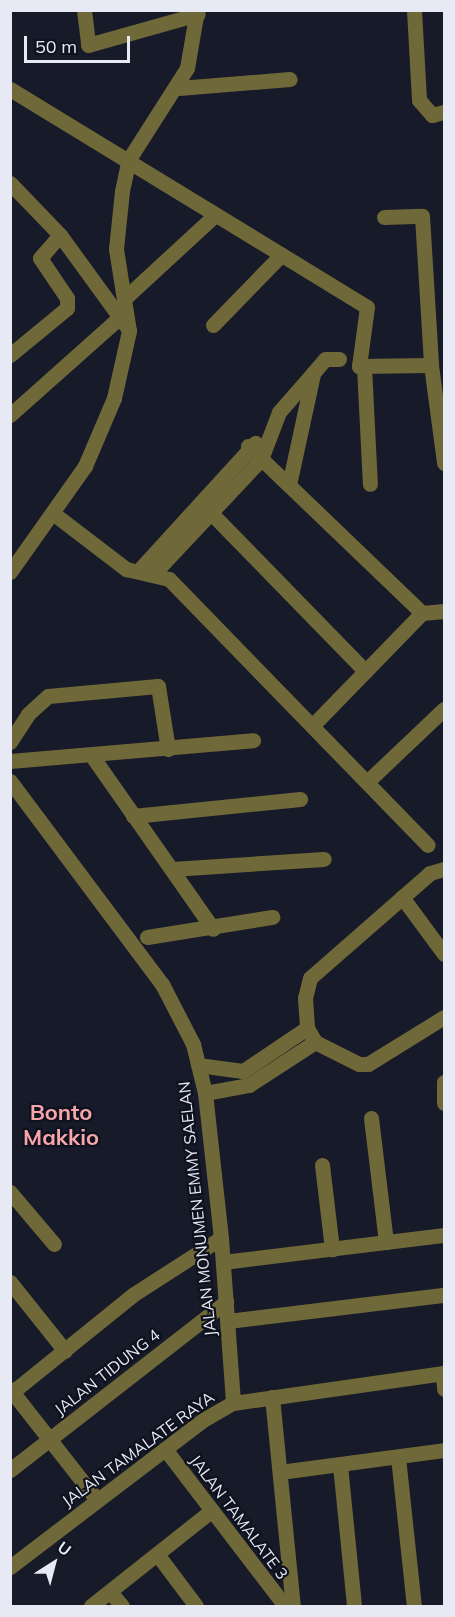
<!DOCTYPE html>
<html>
<head>
<meta charset="utf-8">
<style>
  body { margin:0 }
  #map { position:relative; width:455px; height:1617px; overflow:hidden; background:#171a28; font-family:Mulish,sans-serif }
  div>[style] { position:absolute }
  [style*='--x'] { left:calc(var(--x)*1px); top:calc(var(--y)*1px); width:calc(var(--w)*1px); rotate:calc(var(--a)*1deg) }
  .minor>* { height:15px; margin:-7.5px; padding:0 7.5px; transform-origin:7.5px; border-radius:7.5px; background:#6f6838 }
  .tertiary>* { height:15px; margin:-7.5px; padding:0 7.5px; transform-origin:7.5px; border-radius:7.5px; background:#6f6838 }
  span { translate:-50% -50%; white-space:nowrap; text-align:center; line-height:1.15; -webkit-text-stroke:4.5px #0e111e; paint-order:stroke }
  .street-label { font-size:16px; color:#e7eaf4 }
  .district-label { font-size:22px; color:#f8a4ab; font-weight:700 }
  .frame { position:absolute; inset:0; border:12px solid #e7eaf4; pointer-events:none }
  .north { position:absolute; left:24px; top:1533px; width:60px; height:60px; -webkit-text-stroke:4px #0e111e; paint-order:stroke; rotate:36deg; font-size:16px; font-weight:700; line-height:24px; text-align:center; color:#e7eaf4 }
  .north::after { content:''; display:block; margin:auto; width:21px; height:27px; background:#e7eaf4; clip-path:polygon(50% 0,100% 100%,50% 72%,0 100%) }
  .scale { position:absolute; left:24px; top:36px; width:106px; height:27px; box-sizing:border-box; border:3px solid #e7eaf4; border-top:0; padding-left:8px; font-size:18px; line-height:21px; white-space:nowrap; color:#e7eaf4; -webkit-text-stroke:4px #0e111e; paint-order:stroke }
</style>
</head>
<body>
<div id="map">
  <div class="minor">
    <div style="--x:84;--y:10;--w:35;--a:83"></div>
    <div style="--x:88;--y:45;--w:114;--a:-15.7"></div>
    <div style="--x:414;--y:10;--w:90;--a:86.8"></div>
    <div style="--x:419;--y:100;--w:20;--a:49"></div>
    <div style="--x:432;--y:115;--w:12;--a:-14"></div>
    <div style="--x:179;--y:88;--w:111;--a:-4.6"></div>
    <div style="--x:10;--y:89;--w:418;--a:31.4"></div>
    <div style="--x:367;--y:307;--w:60;--a:97.7"></div>
    <div style="--x:359;--y:366;--w:72;--a:-0.8"></div>
    <div style="--x:10;--y:183;--w:72;--a:46.1"></div>
    <div style="--x:60;--y:235;--w:117;--a:54"></div>
    <div style="--x:384;--y:217;--w:38;--a:-2"></div>
    <div style="--x:422;--y:216;--w:149;--a:86.5"></div>
    <div style="--x:431;--y:365;--w:99;--a:82.4"></div>
    <div style="--x:125;--y:298;--w:121;--a:-42.7"></div>
    <div style="--x:213;--y:325;--w:98;--a:-45.8"></div>
    <div style="--x:10;--y:355;--w:74;--a:-39.5"></div>
    <div style="--x:67;--y:308;--w:10;--a:-90"></div>
    <div style="--x:67;--y:298;--w:48;--a:-124"></div>
    <div style="--x:40;--y:258;--w:30;--a:-49"></div>
    <div style="--x:364;--y:367;--w:117;--a:87.1"></div>
    <div style="--x:10;--y:415;--w:146;--a:-41.7"></div>
    <div style="--x:248;--y:446;--w:241;--a:43.8"></div>
    <div style="--x:289;--y:485;--w:114;--a:-77.8"></div>
    <div style="--x:211;--y:513;--w:221;--a:45.7"></div>
    <div style="--x:54;--y:514;--w:91;--a:37.4"></div>
    <div style="--x:126;--y:569;--w:44;--a:13.1"></div>
    <div style="--x:169;--y:579;--w:371;--a:45.8"></div>
    <div style="--x:140;--y:569;--w:171;--a:-47.6"></div>
    <div style="--x:10;--y:572;--w:130;--a:-54.7"></div>
    <div style="--x:85;--y:466;--w:74;--a:-66.9"></div>
    <div style="--x:114;--y:398;--w:69;--a:-77.4"></div>
    <div style="--x:129;--y:331;--w:83;--a:-99"></div>
    <div style="--x:116;--y:249;--w:58;--a:-84.1"></div>
    <div style="--x:122;--y:191;--w:33;--a:-78"></div>
    <div style="--x:129;--y:159;--w:108;--a:-57.5"></div>
    <div style="--x:187;--y:68;--w:59;--a:-80.2"></div>
    <div style="--x:155;--y:572;--w:155;--a:-46.8"></div>
    <div style="--x:261;--y:459;--w:50;--a:-69"></div>
    <div style="--x:279;--y:412;--w:52;--a:-48.9"></div>
    <div style="--x:313;--y:373;--w:18;--a:-49"></div>
    <div style="--x:325;--y:359;--w:14;--a:0"></div>
    <div style="--x:312;--y:726;--w:158;--a:-45.8"></div>
    <div style="--x:422;--y:613;--w:22;--a:-5"></div>
    <div style="--x:10;--y:742;--w:33;--a:-57"></div>
    <div style="--x:28;--y:714;--w:27;--a:-42"></div>
    <div style="--x:48;--y:696;--w:110;--a:-5.2"></div>
    <div style="--x:158;--y:686;--w:64;--a:81"></div>
    <div style="--x:92;--y:756;--w:211;--a:55"></div>
    <div style="--x:10;--y:761;--w:244;--a:-4.9"></div>
    <div style="--x:368;--y:781;--w:105;--a:-43.5"></div>
    <div style="--x:133;--y:816;--w:168;--a:-5.8"></div>
    <div style="--x:172;--y:869;--w:152;--a:-3.8"></div>
    <div style="--x:444;--y:869;--w:15;--a:164"></div>
    <div style="--x:430;--y:873;--w:159;--a:138.8"></div>
    <div style="--x:310;--y:978;--w:21;--a:104"></div>
    <div style="--x:305;--y:998;--w:30;--a:86"></div>
    <div style="--x:307;--y:1028;--w:16;--a:60"></div>
    <div style="--x:315;--y:1042;--w:49;--a:26.6"></div>
    <div style="--x:359;--y:1064;--w:9;--a:0"></div>
    <div style="--x:368;--y:1064;--w:89;--a:-31.7"></div>
    <div style="--x:402;--y:897;--w:71;--a:53.6"></div>
    <div style="--x:147;--y:937;--w:127;--a:-9.1"></div>
    <div style="--x:198;--y:1065;--w:45;--a:7.6"></div>
    <div style="--x:243;--y:1071;--w:77;--a:-33.9"></div>
    <div style="--x:444;--y:1082;--w:21;--a:90"></div>
    <div style="--x:205;--y:1093;--w:45;--a:-10.3"></div>
    <div style="--x:249;--y:1085;--w:79;--a:-33.1"></div>
    <div style="--x:371;--y:1118;--w:125;--a:83.1"></div>
    <div style="--x:322;--y:1165;--w:85;--a:83.2"></div>
    <div style="--x:10;--y:1192;--w:68;--a:49.8"></div>
    <div style="--x:223;--y:1262;--w:223;--a:-7"></div>
    <div style="--x:10;--y:1282;--w:88;--a:51.4"></div>
    <div style="--x:228;--y:1321;--w:218;--a:-6.9"></div>
    <div style="--x:443;--y:1373;--w:16;--a:86"></div>
    <div style="--x:10;--y:1389;--w:141;--a:51.9"></div>
    <div style="--x:10;--y:1394;--w:159;--a:-38.9"></div>
    <div style="--x:134;--y:1294;--w:103;--a:-32.8"></div>
    <div style="--x:272;--y:1397;--w:210;--a:84.3"></div>
    <div style="--x:398;--y:1457;--w:150;--a:83.9"></div>
    <div style="--x:340;--y:1465;--w:142;--a:84.3"></div>
    <div style="--x:10;--y:1470;--w:274;--a:-37.9"></div>
    <div style="--x:280;--y:1472;--w:165;--a:-7.6"></div>
    <div style="--x:157;--y:1554;--w:65;--a:53.1"></div>
    <div style="--x:110;--y:1592;--w:18;--a:49"></div>
    <div style="--x:91;--y:1606;--w:154;--a:-38.4"></div>
  </div>
  <div class="tertiary">
    <div style="--x:10;--y:781;--w:254;--a:53.2"></div>
    <div style="--x:162;--y:984;--w:68;--a:62.7"></div>
    <div style="--x:193;--y:1044;--w:50;--a:76.2"></div>
    <div style="--x:205;--y:1093;--w:146;--a:83.7"></div>
    <div style="--x:221;--y:1238;--w:165;--a:85.8"></div>
    <div style="--x:165;--y:1449;--w:198;--a:52.6"></div>
    <div style="--x:10;--y:1567;--w:243;--a:-37.3"></div>
    <div style="--x:203;--y:1420;--w:34;--a:-30"></div>
    <div style="--x:233;--y:1403;--w:213;--a:-8.1"></div>
  </div>
  <div class="street-label">
    <span style="left:197px;top:1209px;rotate:-96deg">JALAN MONUMEN EMMY SAELAN</span>
    <span style="left:107px;top:1372px;rotate:-38deg">JALAN TIDUNG 4</span>
    <span style="left:138px;top:1449px;rotate:-36deg">JALAN TAMALATE RAYA</span>
    <span style="left:239px;top:1517px;rotate:53deg">JALAN TAMALATE 3</span>
  </div>
  <div class="district-label">
    <span style="left:61px;top:1125px">Bonto<br>Makkio</span>
  </div>
  <div class="frame"></div>
  <div class="north">U</div>
  <div class="scale">50 m</div>
</div>
</body>
</html>
